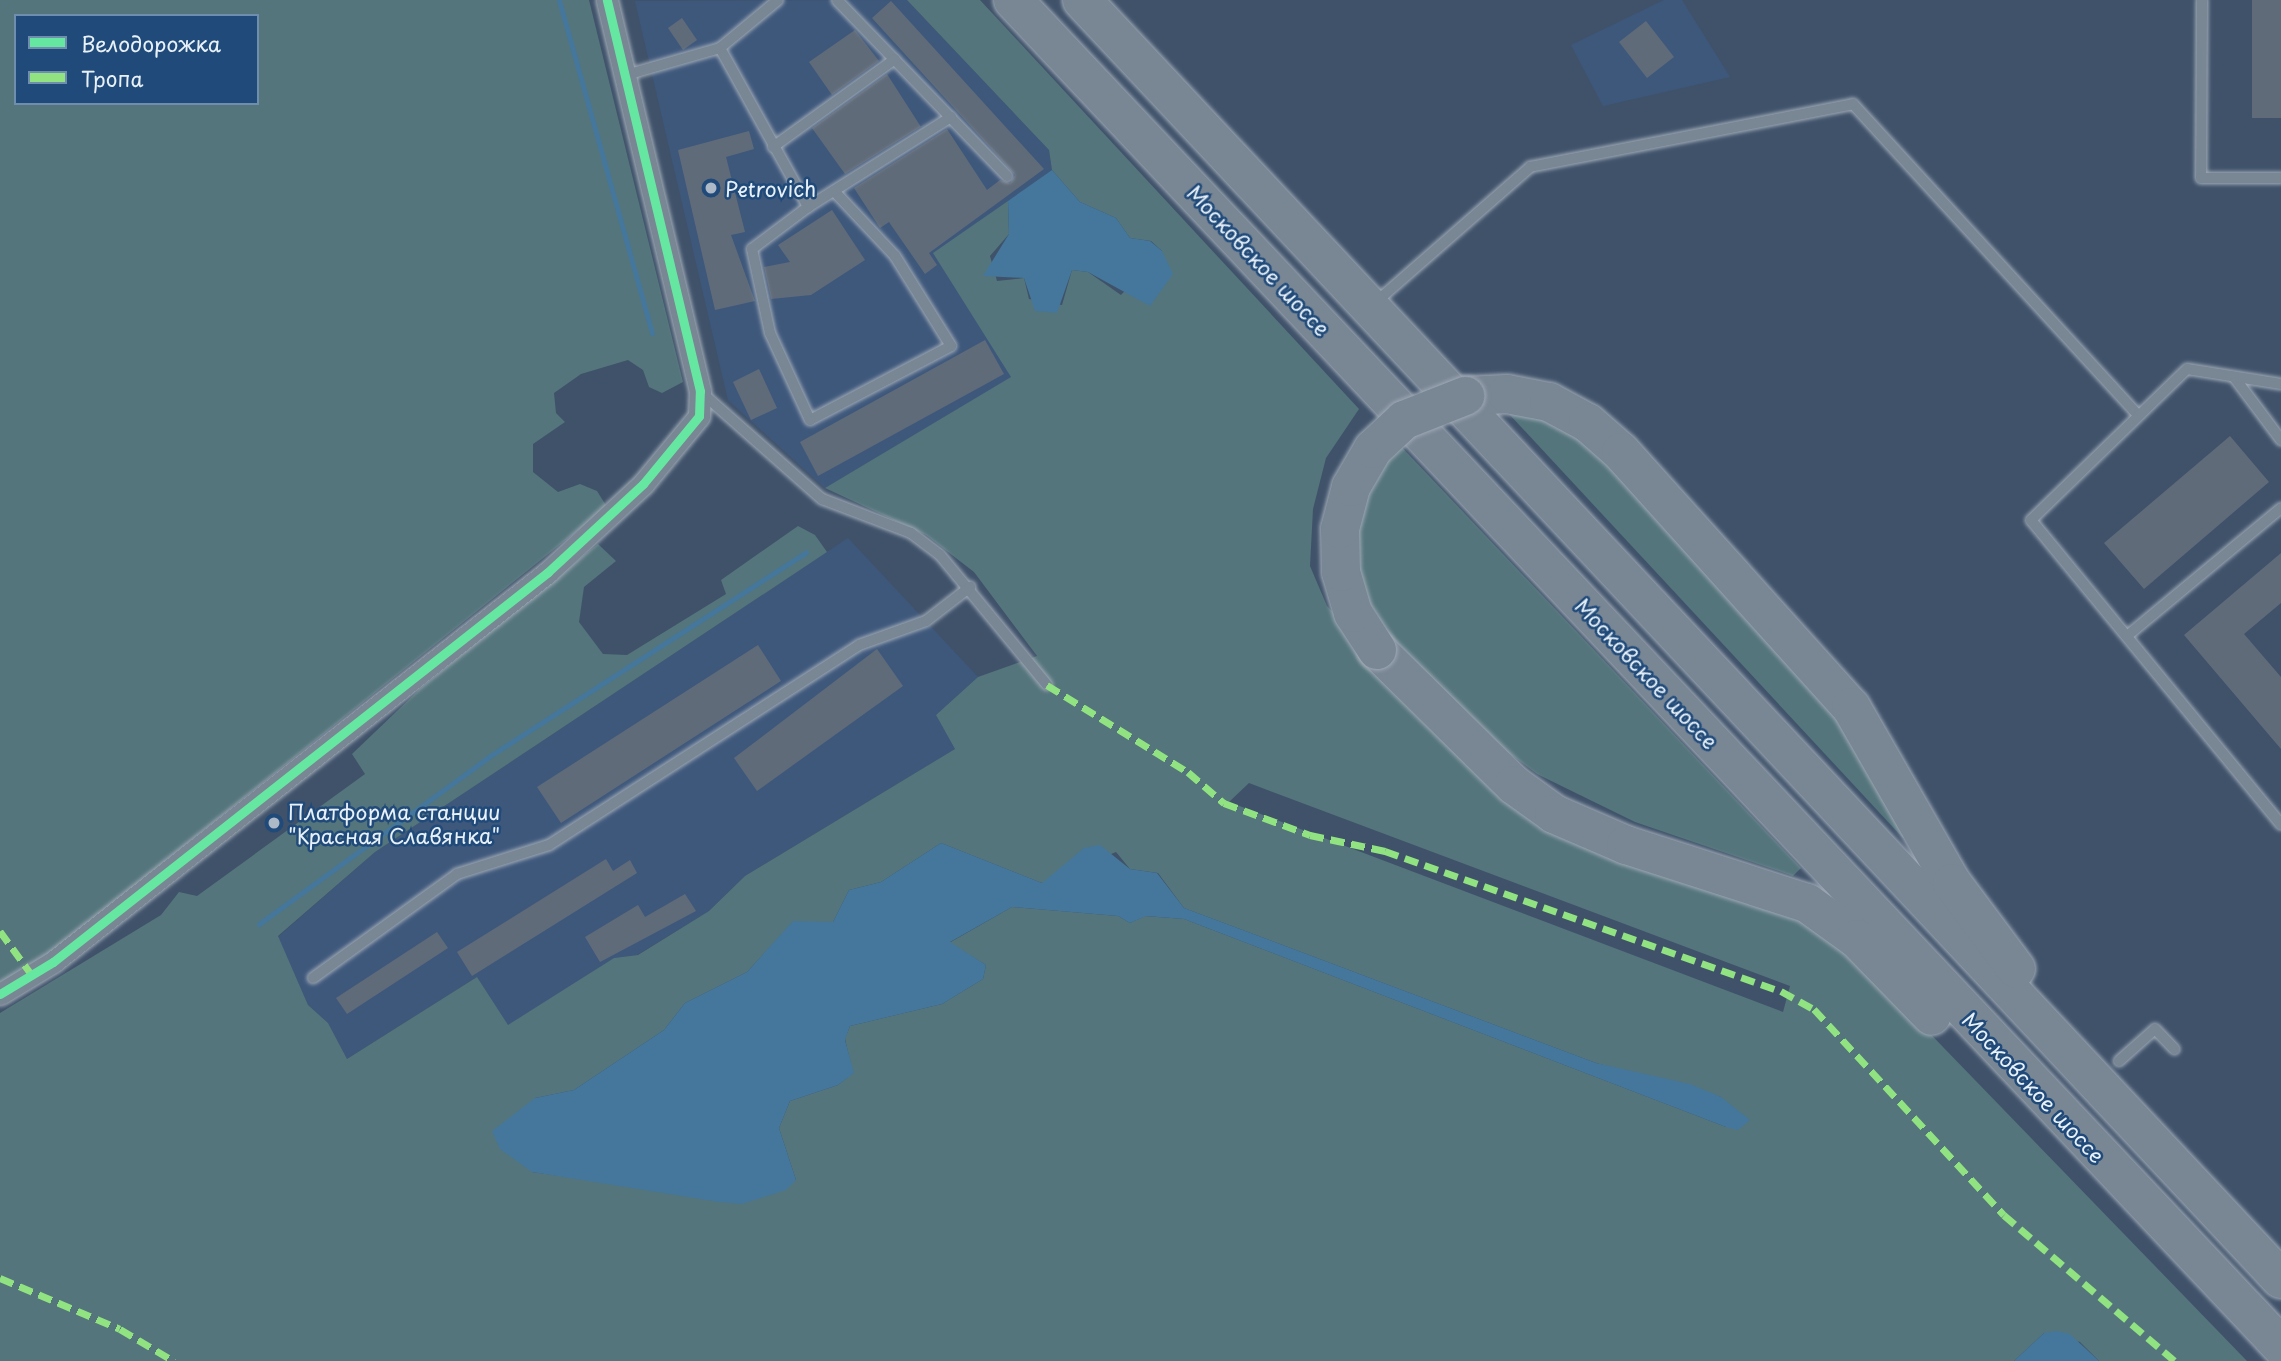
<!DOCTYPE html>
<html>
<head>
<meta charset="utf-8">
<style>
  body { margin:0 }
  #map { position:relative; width:2281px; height:1361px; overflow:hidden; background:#3f526a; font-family:"Playpen Sans",sans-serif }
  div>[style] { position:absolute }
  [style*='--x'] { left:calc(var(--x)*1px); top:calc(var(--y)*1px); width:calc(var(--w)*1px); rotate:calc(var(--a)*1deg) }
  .built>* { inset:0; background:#3e587c }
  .green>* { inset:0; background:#54757c }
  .water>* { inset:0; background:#44779b }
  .stream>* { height:5px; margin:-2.5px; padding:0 2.5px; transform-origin:2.5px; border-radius:2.5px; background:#44779b }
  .building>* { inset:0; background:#606b7a }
  .roads { filter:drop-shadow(0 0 2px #9fa9b5) drop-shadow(0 0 2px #9fa9b5) }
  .lane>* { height:10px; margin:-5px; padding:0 5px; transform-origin:5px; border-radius:5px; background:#798694 }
  .street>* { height:21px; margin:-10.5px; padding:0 10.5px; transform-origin:10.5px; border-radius:10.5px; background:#798694 }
  .highway>* { height:38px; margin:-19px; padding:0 19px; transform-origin:19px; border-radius:19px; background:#798694 }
  .bridges { filter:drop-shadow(0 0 2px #9fa9b5) drop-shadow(0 0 2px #9fa9b5) }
  .highway-bridge>* { height:38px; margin:-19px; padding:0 19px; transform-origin:19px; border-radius:19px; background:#798694 }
  .quiet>* { height:7px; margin-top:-3.5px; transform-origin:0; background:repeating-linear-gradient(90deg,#91e382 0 14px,transparent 0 21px) }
  .cycleway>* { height:9px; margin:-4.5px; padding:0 4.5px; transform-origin:4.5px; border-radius:4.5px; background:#66e7a1 }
  .dots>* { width:19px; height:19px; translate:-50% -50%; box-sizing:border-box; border:4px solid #1f4a7a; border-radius:50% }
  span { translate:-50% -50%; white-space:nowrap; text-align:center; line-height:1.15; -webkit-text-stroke:5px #1f4a7a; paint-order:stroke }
  .poi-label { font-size:21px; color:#e8f1f8 }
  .left { translate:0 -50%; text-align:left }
  .street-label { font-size:21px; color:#e8f1f8 }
  .legend { position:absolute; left:14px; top:14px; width:245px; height:91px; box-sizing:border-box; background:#1f4a7a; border:2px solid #6f8dac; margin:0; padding:9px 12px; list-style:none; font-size:21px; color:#e8f1f8 }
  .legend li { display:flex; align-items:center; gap:14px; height:35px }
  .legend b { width:35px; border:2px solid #6f8dac }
</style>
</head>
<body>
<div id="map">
  <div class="built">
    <div style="clip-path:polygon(907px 0,1049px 150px,1052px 170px,934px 254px,1012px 377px,825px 488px,728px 400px,635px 1px)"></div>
    <div style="clip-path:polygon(1664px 0,1682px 0,1730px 77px,1603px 106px,1571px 45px)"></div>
    <div style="clip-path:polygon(848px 538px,978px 677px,936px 715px,955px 749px,745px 876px,709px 911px,637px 955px,614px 958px,508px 1026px,477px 977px,347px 1059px,328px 1023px,308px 1005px,278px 937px,375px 852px)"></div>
  </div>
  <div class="green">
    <div style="clip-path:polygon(evenodd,0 0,589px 0,683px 382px,662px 393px,649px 387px,643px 370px,628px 360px,581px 374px,554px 393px,556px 413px,565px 422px,533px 444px,533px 472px,558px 492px,580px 484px,597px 491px,607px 507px,45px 957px,0 984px,0 0,16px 16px,257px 16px,257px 103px,16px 103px,16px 16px)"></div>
    <div style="clip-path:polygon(evenodd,907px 0,980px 0,1359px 409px,1326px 458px,1313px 509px,1310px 566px,1327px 606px,1510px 794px,1786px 904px,1852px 953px,2247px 1361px,2099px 1361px,2080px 1342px,2044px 1333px,2014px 1361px,0 1361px,0 1013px,161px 915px,179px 892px,197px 896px,365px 774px,352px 754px,421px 688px,598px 544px,616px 561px,584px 587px,579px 622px,603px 654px,627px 655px,726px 594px,721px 580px,798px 526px,815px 535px,827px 552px,375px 852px,278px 936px,308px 1005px,328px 1023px,347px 1059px,477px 977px,508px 1025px,614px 958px,638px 955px,709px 911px,745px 876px,955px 749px,936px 715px,978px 677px,1037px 656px,974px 572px,926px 535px,825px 488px,1011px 377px,933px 253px,1008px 201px,1009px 234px,990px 256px,997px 281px,1024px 278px,1029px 299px,1062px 305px,1072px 270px,1088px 272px,1121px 295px,1162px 251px,1151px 241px,1130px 238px,1116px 218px,1080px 202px,1052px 170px,1049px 150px,907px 0,1249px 783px,1790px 986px,1783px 1012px,1229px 802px,1249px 783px,907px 0,941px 843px,1042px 883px,1116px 852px,1130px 869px,1158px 873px,1184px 908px,1596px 1063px,1721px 1097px,1726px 1127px,1184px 919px,1145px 916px,1130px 923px,1118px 916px,1012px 907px,949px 943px,986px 965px,983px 979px,942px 1004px,850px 1026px,845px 1039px,853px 1073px,838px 1085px,790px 1101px,779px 1128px,796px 1180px,626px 1185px,532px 1172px,535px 1098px,574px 1090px,664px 1030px,685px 1003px,747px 972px,793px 922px,833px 922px,849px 890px,881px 882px,941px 843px)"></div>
    <div style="clip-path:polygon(1497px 401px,1575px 432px,1800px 665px,1913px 833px,1903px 838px)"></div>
    <div style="clip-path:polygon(1394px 439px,1801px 868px,1793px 876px,1635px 822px,1537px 774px,1486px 736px,1399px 651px,1360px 587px,1357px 506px)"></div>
  </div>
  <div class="water">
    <div style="clip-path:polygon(1052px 170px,1080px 202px,1116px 218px,1130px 238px,1150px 241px,1162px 251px,1173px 274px,1150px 306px,1088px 272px,1072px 270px,1057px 313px,1035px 311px,1024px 278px,983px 276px,1009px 234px,1008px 201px)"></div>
    <div style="clip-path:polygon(941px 843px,1042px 883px,1084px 848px,1100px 845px,1130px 869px,1157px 873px,1184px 908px,1596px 1063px,1690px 1084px,1721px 1097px,1750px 1120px,1738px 1130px,1726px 1127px,1184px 919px,1146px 916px,1130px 923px,1118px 916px,1012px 907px,950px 942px,986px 965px,983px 979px,942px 1004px,850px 1026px,845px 1040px,854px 1073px,838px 1085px,790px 1101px,779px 1128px,796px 1180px,786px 1190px,742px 1204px,719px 1202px,532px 1172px,500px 1149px,492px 1131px,535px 1098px,574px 1090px,664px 1030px,685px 1003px,747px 972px,793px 921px,833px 922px,849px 890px,881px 882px)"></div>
    <div style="clip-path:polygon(2057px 1331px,2070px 1334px,2099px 1361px,2014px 1361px,2044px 1333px)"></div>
  </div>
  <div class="stream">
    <div style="--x:559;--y:0;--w:346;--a:74.4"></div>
    <div style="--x:259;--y:924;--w:286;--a:-36"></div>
    <div style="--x:490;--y:756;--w:376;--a:-32.8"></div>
  </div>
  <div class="building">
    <div style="clip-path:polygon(2252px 0,2281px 0,2281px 118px,2252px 118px)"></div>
    <div style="clip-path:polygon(891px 1px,1044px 169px,929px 253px,937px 265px,925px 274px,889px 222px,880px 228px,854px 188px,947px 129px,987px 190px,1000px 180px,1010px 183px,1015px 175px,872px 18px)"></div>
    <div style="clip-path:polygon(682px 18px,697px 40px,683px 50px,668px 28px)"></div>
    <div style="clip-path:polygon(1646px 21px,1674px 57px,1647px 78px,1619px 42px)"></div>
    <div style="clip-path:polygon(855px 30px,879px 61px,832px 95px,809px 62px)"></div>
    <div style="clip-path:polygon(887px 74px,921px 127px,938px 116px,845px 174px,812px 128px)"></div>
    <div style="clip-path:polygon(749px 131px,754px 149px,726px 157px,745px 232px,731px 235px,755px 301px,715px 310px,678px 150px)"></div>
    <div style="clip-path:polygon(832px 210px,865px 260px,811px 295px,771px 299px,764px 267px,790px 262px,778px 245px)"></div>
    <div style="clip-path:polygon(985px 340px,1004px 374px,818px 476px,800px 442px)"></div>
    <div style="clip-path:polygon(759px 369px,777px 408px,751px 420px,733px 382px)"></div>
    <div style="clip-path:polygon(2230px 436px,2269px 482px,2144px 589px,2104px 543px)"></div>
    <div style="clip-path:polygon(2281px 553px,2281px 603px,2244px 634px,2281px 677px,2281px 749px,2184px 635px)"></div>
    <div style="clip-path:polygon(758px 645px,781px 681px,561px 823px,537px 787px)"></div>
    <div style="clip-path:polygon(877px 649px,903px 686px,757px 791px,734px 758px)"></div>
    <div style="clip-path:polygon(606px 859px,613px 871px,630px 860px,637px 873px,472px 976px,457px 952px)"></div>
    <div style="clip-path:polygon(685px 894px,696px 911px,600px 962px,585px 937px,638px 905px,645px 917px)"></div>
    <div style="clip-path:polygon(437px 932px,448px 948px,347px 1014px,336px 998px)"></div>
  </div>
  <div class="roads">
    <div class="lane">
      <div style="--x:837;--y:0;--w:245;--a:46"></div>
      <div style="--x:2202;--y:0;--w:178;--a:90.3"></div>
      <div style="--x:2201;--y:178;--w:80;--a:0"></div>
      <div style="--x:720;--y:48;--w:182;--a:61"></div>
      <div style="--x:626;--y:75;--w:98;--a:-16"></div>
      <div style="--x:720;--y:48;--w:75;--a:-39.6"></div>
      <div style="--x:773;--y:147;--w:150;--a:-35.8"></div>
      <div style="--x:834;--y:191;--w:89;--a:46.8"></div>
      <div style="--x:895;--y:256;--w:106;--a:58.1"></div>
      <div style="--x:951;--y:346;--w:159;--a:152.3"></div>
      <div style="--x:810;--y:420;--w:96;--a:-114.7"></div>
      <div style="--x:770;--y:333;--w:86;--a:-102.1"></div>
      <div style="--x:752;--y:249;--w:70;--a:-36.9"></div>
      <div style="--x:808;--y:207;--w:169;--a:-32.2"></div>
      <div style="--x:1376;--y:302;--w:205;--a:-41.2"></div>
      <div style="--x:1530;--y:167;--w:329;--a:-11"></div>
      <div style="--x:1853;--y:104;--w:419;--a:47.5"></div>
      <div style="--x:2234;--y:377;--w:79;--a:53.3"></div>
      <div style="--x:2281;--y:384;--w:95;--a:-170.9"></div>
      <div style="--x:2187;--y:369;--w:217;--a:135.9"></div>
      <div style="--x:2031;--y:520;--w:394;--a:50.6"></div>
      <div style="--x:701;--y:392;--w:162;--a:41.5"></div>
      <div style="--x:822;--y:499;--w:95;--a:20.9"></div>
      <div style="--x:911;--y:533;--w:36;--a:37"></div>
      <div style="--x:940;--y:555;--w:168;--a:50.5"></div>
      <div style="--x:2127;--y:636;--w:200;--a:-39.7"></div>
      <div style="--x:313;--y:978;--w:178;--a:-35.8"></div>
      <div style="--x:457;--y:874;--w:96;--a:-17.5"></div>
      <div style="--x:549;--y:845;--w:369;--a:-32.8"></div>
      <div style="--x:859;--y:645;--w:71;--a:-19.7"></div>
      <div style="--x:926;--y:621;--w:56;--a:-37.7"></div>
      <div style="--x:2119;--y:1061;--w:48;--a:-41.6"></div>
      <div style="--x:2155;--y:1029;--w:28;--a:46"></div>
    </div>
    <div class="street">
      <div style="--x:0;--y:994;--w:62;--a:-31.1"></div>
      <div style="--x:53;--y:962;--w:630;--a:-38.23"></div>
      <div style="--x:548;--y:572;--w:129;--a:-42.8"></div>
      <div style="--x:643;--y:484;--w:88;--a:-50.5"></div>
      <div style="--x:699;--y:416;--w:25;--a:-88"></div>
      <div style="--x:700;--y:391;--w:402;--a:-103.4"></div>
    </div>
    <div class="highway">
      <div style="--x:1013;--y:0;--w:1849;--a:46.71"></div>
      <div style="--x:1082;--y:0;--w:1753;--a:46.85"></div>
      <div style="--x:1465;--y:396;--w:42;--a:-2.7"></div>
      <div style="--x:1507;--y:394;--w:43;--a:10.8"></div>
      <div style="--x:1549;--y:402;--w:44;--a:28.3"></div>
      <div style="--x:1588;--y:423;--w:44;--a:41.3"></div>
      <div style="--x:1621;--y:452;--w:343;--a:48"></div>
      <div style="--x:1851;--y:707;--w:203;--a:60.2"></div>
      <div style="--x:1952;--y:883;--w:107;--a:53.3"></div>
      <div style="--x:1377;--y:650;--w:192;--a:44.6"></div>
      <div style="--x:1514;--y:785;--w:49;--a:35.9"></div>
      <div style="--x:1554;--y:814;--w:78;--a:23.3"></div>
      <div style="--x:1626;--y:845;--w:190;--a:17.8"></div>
      <div style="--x:1807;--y:903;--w:62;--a:35.8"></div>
      <div style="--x:1857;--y:939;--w:107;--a:45.8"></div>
    </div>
  </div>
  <div class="bridges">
    <div class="highway-bridge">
      <div style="--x:1377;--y:650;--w:44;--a:-123"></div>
      <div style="--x:1353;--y:613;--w:43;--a:-106.3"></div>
      <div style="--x:1341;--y:572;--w:43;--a:-91.3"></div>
      <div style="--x:1340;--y:529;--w:43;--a:-75.3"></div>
      <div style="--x:1351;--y:487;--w:44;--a:-59.9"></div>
      <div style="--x:1373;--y:449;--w:42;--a:-43.1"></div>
      <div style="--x:1404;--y:420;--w:66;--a:-21.5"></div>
    </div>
  </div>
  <div class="quiet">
    <div style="--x:1047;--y:685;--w:166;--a:31.7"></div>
    <div style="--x:1188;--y:772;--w:48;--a:40.7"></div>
    <div style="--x:1224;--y:803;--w:92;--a:20.4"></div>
    <div style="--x:1310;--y:835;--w:77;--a:12"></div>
    <div style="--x:1385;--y:851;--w:420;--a:19.5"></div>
    <div style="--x:1781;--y:991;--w:38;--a:29"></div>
    <div style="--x:1814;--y:1009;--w:280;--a:47.3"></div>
    <div style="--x:2004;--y:1215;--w:225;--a:40.5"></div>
    <div style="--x:0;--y:931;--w:54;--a:54"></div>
    <div style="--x:0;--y:1278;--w:130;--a:23"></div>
    <div style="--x:120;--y:1329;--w:63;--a:30.7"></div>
  </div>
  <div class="cycleway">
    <div style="--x:0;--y:994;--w:62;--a:-31.1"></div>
    <div style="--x:53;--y:962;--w:630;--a:-38.23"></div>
    <div style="--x:548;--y:572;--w:129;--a:-42.8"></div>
    <div style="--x:643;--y:484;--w:88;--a:-50.5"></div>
    <div style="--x:699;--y:416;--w:25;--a:-88"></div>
    <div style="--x:700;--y:391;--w:402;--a:-103.4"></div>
  </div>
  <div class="dots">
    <div style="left:711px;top:188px;background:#adb9c6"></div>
    <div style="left:274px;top:823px;background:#adb9c6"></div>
  </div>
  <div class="poi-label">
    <span class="left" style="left:725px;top:188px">Petrovich</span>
    <span class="left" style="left:288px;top:823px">Платформа станции<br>"Красная Славянка"</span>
  </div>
  <div class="street-label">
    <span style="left:1259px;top:260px;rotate:47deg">Московское шоссе</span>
    <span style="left:1647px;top:673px;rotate:47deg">Московское шоссе</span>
    <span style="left:2034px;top:1087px;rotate:47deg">Московское шоссе</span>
  </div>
  <ul class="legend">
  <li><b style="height:9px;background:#66e7a1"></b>Велодорожка</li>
  <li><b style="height:9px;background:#91e382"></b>Тропа</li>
  </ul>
</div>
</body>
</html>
